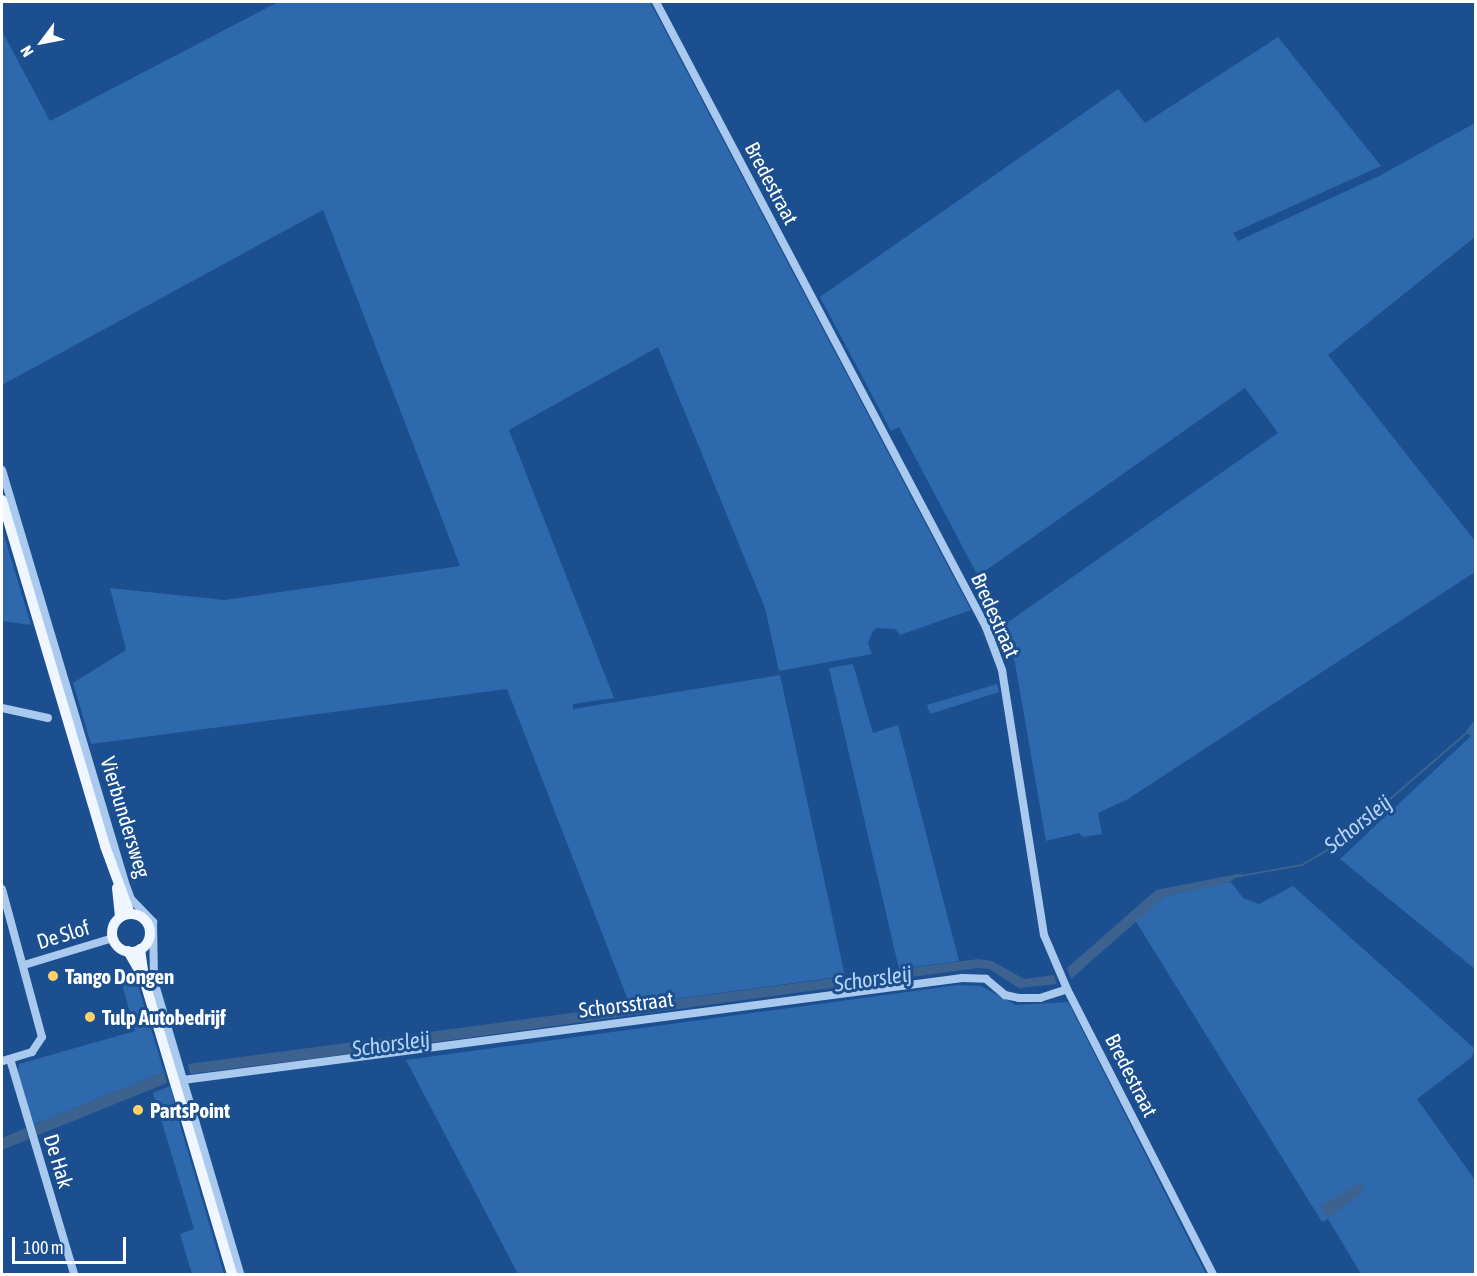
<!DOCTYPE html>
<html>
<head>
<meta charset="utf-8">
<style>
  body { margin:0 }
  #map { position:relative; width:1477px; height:1276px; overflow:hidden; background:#1b4f8f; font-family:"Asap Condensed",sans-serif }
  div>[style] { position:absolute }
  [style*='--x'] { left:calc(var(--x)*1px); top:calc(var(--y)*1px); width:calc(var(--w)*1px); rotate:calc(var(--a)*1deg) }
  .green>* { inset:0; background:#2e69ad }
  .water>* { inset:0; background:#3c6290 }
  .stream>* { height:2px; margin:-1px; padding:0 1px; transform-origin:1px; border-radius:1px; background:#3c6290 }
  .minor>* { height:8px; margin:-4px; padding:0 4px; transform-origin:4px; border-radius:4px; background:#a9c9ee }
  .major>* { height:10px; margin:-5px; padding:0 5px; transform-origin:5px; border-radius:5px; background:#f0f6ff }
  .major>.ring { margin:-5px; padding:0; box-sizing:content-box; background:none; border:10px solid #f0f6ff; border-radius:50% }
  .dots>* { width:16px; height:16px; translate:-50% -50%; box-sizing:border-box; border:3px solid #1b4f8f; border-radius:50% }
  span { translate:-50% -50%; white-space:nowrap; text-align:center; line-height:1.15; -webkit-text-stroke:6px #1b4f8f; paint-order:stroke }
  .street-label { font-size:21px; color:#fff }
  .poi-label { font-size:21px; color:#fff; font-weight:700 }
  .left { translate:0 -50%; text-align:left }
  .water-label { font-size:22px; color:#b5d3f5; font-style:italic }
  .frame { position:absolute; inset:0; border:3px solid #fff; pointer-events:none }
  .north { position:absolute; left:12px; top:12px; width:60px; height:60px; -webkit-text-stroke:4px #1b4f8f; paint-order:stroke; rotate:238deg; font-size:16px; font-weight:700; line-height:24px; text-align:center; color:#fff }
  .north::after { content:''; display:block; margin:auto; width:21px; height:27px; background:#fff; clip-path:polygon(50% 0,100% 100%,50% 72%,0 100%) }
  .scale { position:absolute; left:12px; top:1237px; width:114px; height:27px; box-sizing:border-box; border:3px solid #fff; border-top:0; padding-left:8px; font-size:18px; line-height:21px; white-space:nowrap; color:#fff; -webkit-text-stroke:4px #1b4f8f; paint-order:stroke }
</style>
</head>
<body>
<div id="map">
  <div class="green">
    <div style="clip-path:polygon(278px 2px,650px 2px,971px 610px,900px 635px,895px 629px,877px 628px,872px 632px,868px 643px,872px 654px,779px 671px,765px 608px,658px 347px,509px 430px,614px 698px,573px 704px,573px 709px,780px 675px,845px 976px,630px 1005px,507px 689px,91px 744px,73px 683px,126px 650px,110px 588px,224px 600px,460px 566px,323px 210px,2px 385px,2px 31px,50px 121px)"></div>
    <div style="clip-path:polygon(1278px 37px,1381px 166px,1233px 233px,1238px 241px,1381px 175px,1475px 123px,1475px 237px,1328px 355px,1475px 541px,1475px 572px,1128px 799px,1098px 813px,1102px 834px,1083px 837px,1079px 833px,1046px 841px,1015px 663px,1004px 625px,1278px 433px,1245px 388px,978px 576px,899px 427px,891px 431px,820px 297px,1118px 89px,1145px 123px)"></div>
    <div style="clip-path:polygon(2px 529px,31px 625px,2px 621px)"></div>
    <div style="clip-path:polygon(853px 664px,873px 733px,898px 725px,959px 961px,899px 969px,829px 668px)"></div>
    <div style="clip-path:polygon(997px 684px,999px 692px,930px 714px,927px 705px)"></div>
    <div style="clip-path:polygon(1475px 720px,1475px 969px,1340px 859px,1471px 736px,1466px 731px)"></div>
    <div style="clip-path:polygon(1231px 882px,1243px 898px,1259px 904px,1293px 886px,1475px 1049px,1471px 1058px,1417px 1099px,1475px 1180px,1475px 1274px,1361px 1274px,1328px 1219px,1322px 1222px,1135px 920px,1165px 896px)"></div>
    <div style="clip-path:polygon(133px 969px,164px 1072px,33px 1125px,18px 1074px,19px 1064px,135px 1031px,119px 973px)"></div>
    <div style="clip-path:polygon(958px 985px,981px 986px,1016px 1005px,1068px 1002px,1206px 1274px,518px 1274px,406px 1060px)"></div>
    <div style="clip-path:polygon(170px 1086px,180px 1125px,224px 1274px,192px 1274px,180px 1234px,194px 1229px,153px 1093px)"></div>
  </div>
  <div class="water">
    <div style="clip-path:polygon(1243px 873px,1228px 883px,1165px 896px,1071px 979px,1067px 968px,1156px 890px)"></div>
    <div style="clip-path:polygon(978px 959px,992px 961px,1024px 979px,1054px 975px,1057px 984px,1019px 988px,989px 969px,978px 968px,326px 1057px,190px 1074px,188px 1064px)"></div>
    <div style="clip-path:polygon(164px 1072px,167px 1083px,36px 1136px,33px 1125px)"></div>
    <div style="clip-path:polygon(26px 1128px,29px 1139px,2px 1150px,2px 1138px)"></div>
    <div style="clip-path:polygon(1361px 1182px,1364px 1192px,1327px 1219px,1320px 1206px)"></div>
  </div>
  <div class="stream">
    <div style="--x:1235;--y:877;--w:68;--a:-10.2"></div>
    <div style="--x:1302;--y:865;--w:42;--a:-30.3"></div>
    <div style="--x:1338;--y:844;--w:182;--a:-40.8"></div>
  </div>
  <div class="minor">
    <div style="--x:656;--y:2;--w:707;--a:62.17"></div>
    <div style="--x:986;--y:627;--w:46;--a:69.6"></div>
    <div style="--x:1002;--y:670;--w:268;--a:81"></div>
    <div style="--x:1044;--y:935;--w:59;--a:66.9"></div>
    <div style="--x:1067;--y:989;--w:320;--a:62.9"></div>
    <div style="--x:2;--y:470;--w:428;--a:73.4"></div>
    <div style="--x:124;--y:880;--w:20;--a:70"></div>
    <div style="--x:131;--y:899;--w:32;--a:46"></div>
    <div style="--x:153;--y:922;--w:59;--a:89"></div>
    <div style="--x:154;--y:981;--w:305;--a:73.6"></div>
    <div style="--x:2;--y:708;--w:47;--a:12.3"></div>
    <div style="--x:2;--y:889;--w:153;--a:74.9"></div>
    <div style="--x:42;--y:1037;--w:18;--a:124"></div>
    <div style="--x:32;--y:1052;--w:31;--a:163"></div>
    <div style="--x:24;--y:965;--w:93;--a:-16.9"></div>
    <div style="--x:10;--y:1059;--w:224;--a:73.4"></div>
    <div style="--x:183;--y:1080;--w:786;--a:-7.46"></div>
    <div style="--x:962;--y:978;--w:24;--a:2"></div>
    <div style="--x:986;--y:979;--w:25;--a:40"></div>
    <div style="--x:1005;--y:995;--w:14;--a:12"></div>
    <div style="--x:1019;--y:998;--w:21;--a:0"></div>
    <div style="--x:1040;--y:998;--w:28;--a:-18"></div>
  </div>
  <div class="major">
    <div style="--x:2;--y:500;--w:361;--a:73.4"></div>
    <div style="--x:105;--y:846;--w:72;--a:69.8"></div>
    <div style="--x:117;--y:888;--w:29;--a:84"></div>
    <div class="ring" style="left:112px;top:914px;width:28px;height:28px"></div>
    <div style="--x:140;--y:949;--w:30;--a:82"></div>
    <div style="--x:144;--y:979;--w:308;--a:73.4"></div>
    <div style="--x:128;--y:951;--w:32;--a:60"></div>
  </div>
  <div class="dots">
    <div style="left:53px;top:976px;background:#ffd166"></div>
    <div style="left:90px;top:1017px;background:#ffd166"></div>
    <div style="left:138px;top:1110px;background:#ffd166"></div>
  </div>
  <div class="street-label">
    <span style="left:772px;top:183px;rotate:62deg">Bredestraat</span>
    <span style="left:996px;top:615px;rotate:66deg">Bredestraat</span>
    <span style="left:126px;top:817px;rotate:73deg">Vierbundersweg</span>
    <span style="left:63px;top:934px;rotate:-17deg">De Slof</span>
    <span style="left:626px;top:1004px;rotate:-7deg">Schorsstraat</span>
    <span style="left:1132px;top:1075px;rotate:63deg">Bredestraat</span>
    <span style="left:59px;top:1161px;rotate:73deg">De Hak</span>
  </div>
  <div class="poi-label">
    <span class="left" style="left:65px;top:976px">Tango Dongen</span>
    <span class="left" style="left:102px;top:1017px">Tulp Autobedrijf</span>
    <span class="left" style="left:150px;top:1110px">PartsPoint</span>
  </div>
  <div class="water-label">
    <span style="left:1358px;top:824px;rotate:-38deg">Schorsleij</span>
    <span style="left:873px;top:979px;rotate:-8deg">Schorsleij</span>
    <span style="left:391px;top:1044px;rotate:-8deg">Schorsleij</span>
  </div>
  <div class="frame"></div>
  <div class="north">N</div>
  <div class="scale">100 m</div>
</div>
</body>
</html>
